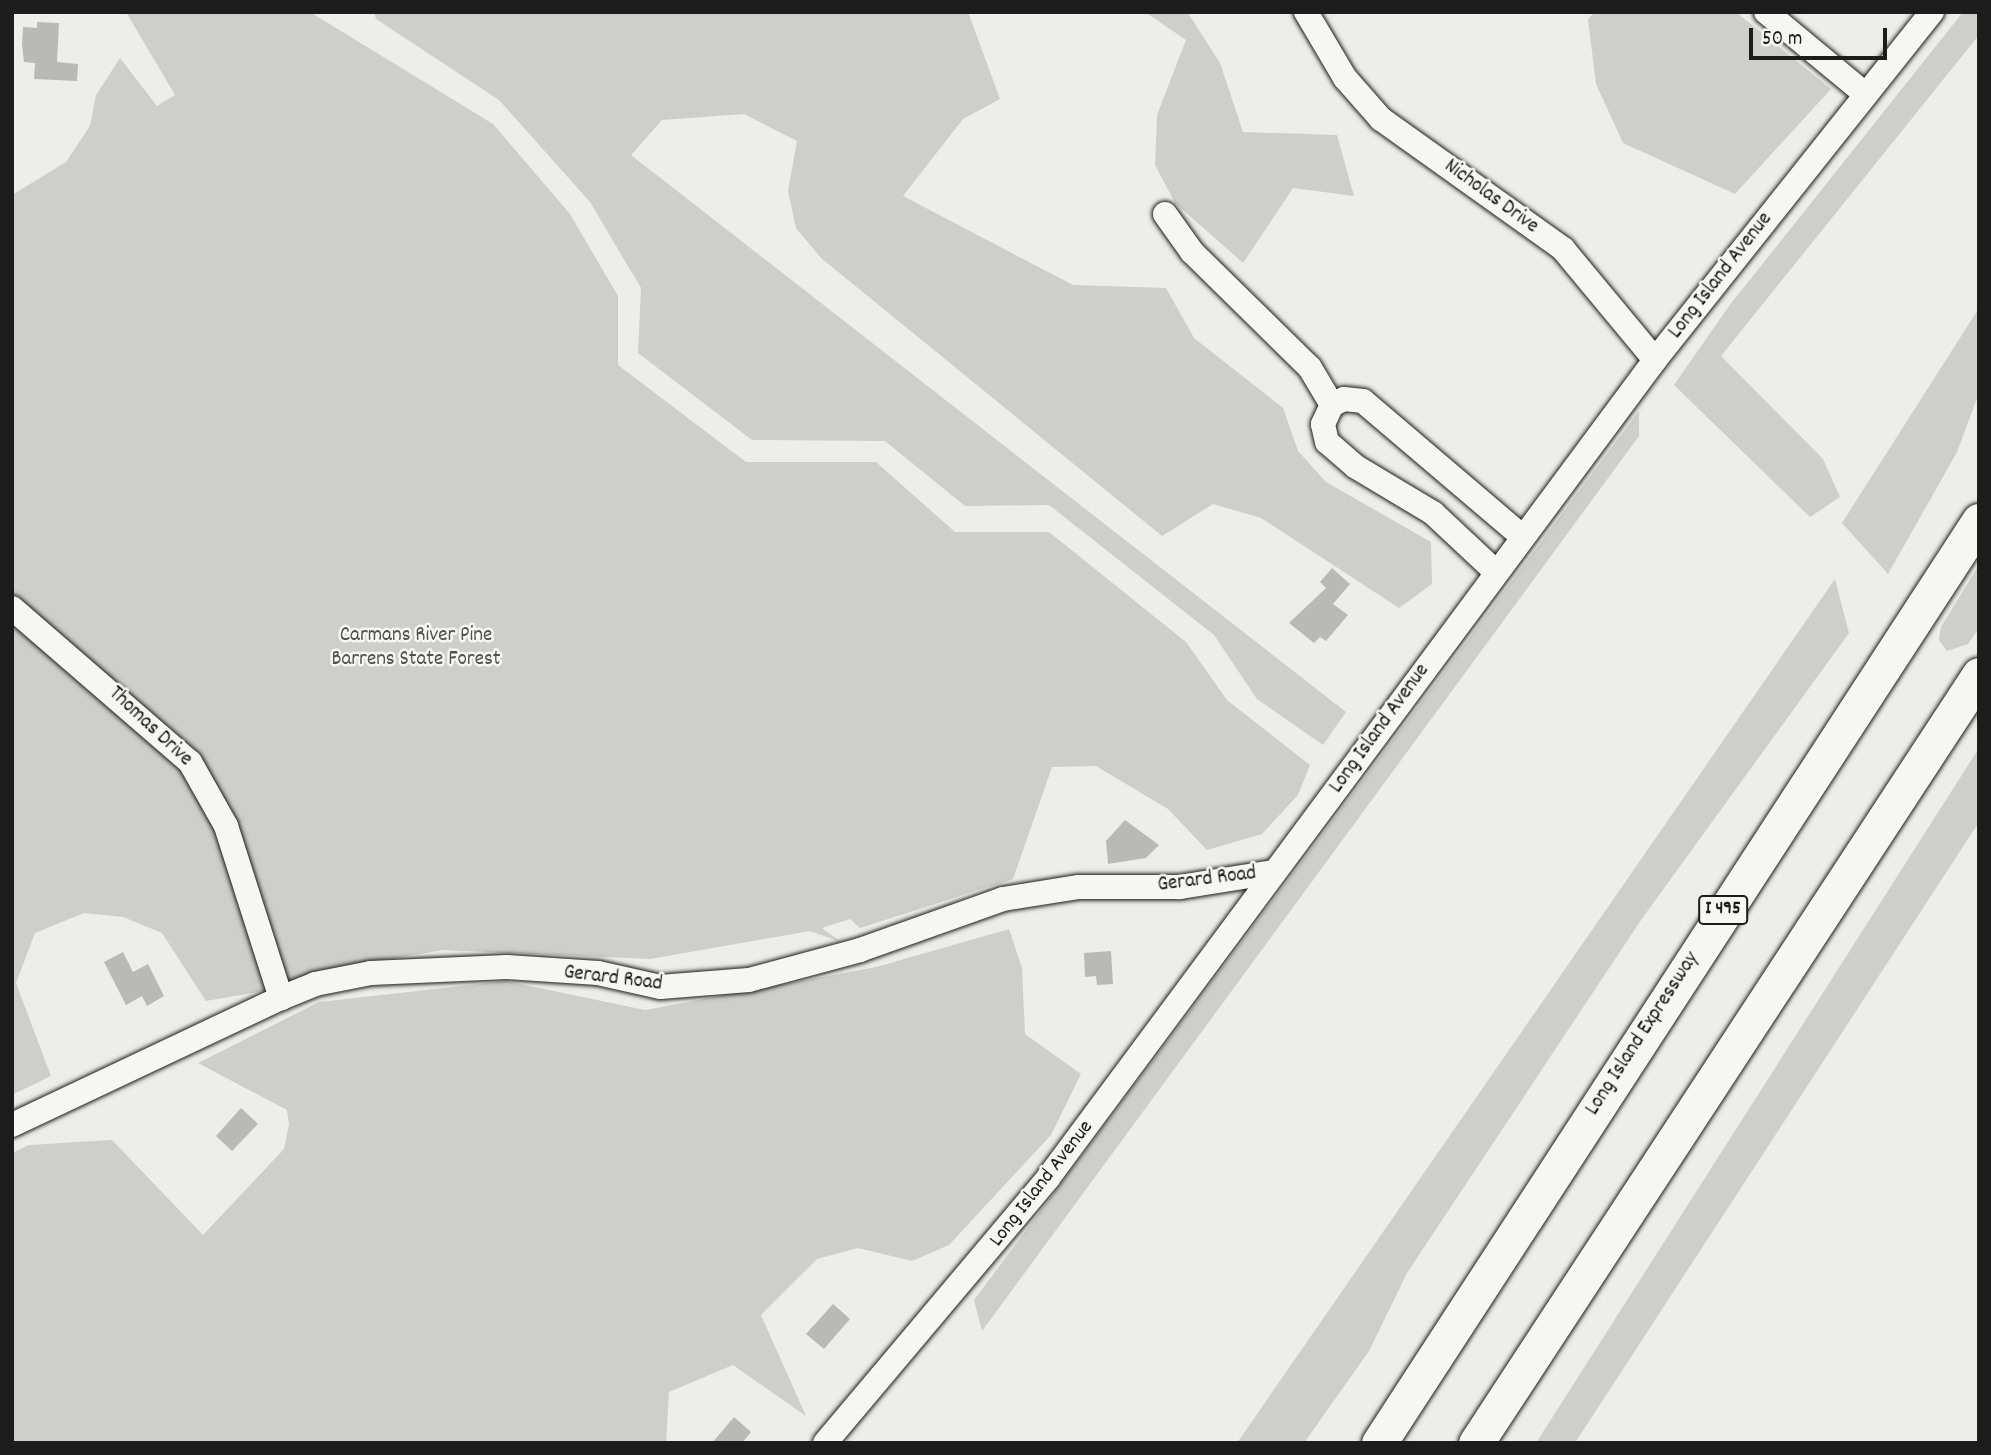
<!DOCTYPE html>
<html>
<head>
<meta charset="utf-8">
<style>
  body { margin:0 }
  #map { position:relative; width:1991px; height:1455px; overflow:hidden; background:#edede9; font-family:Dekko,sans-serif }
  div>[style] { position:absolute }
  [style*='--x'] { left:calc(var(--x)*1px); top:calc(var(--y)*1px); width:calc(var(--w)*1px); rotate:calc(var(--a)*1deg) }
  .green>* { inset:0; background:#cececb }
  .building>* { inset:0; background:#b9b9b6 }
  .roads { filter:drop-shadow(0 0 2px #1c1c1c) drop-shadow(0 0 2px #1c1c1c) }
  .minor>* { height:24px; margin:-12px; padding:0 12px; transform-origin:12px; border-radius:12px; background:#f6f6f2 }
  .highway>* { height:35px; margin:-17.5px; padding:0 17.5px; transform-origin:17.5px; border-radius:17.5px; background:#f6f6f2 }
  span { translate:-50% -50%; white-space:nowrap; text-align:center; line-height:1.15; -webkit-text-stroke:5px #f6f6f2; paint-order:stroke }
  .shield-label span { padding:2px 5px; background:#f6f6f2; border:2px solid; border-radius:5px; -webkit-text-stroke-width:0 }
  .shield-label { font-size:19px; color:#1c1c1c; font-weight:700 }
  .street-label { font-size:21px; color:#1c1c1c }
  .park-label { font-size:21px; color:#515151 }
  .frame { position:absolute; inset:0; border:14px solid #1c1c1c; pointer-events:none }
  .scale { position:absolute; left:1749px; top:28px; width:138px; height:32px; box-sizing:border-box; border:4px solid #1c1c1c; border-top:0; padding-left:9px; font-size:21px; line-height:24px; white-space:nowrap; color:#1c1c1c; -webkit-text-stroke:5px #f6f6f2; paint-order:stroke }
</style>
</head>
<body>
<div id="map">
  <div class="green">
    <div style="clip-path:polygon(126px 12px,310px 12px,493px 124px,570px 214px,618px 296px,618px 365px,746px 462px,876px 462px,955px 532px,1049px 532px,1186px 642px,1227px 700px,1310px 765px,1298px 795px,1262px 834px,1207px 850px,1168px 809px,1096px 766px,1052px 767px,1013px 879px,860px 928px,850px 919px,822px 928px,841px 942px,810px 931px,650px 959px,444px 950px,322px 970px,268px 990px,206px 1001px,162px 933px,123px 917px,84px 913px,35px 933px,16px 983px,51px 1076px,12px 1095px,12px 195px,66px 162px,90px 126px,96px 95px,120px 58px,157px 106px,175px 95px)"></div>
    <div style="clip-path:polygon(374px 12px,968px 12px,1000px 99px,963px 119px,903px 196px,1073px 285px,1166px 288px,1194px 338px,1283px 408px,1298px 451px,1326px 482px,1431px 542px,1432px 584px,1399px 608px,1261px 518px,1213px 504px,1162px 536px,821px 258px,796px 228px,788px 191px,797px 141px,744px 114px,662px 120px,631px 155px,1346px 712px,1323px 745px,1257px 699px,1214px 635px,1049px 505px,965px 506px,885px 441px,752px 440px,638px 353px,641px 288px,590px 202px,499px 100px,376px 19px)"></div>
    <div style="clip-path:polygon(1145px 12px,1188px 13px,1220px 63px,1243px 132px,1337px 135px,1354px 196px,1293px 188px,1243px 263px,1175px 203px,1155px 165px,1157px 115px,1186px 40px)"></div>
    <div style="clip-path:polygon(1595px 12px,1736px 12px,1831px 89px,1735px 194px,1623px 143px,1596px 84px,1588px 19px)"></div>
    <div style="clip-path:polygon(1963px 12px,1979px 12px,1979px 35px,1721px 356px,1823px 459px,1840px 497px,1810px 517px,1674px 385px,1729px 306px)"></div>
    <div style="clip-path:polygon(1979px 308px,1979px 393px,1957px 452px,1888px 574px,1842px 523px)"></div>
    <div style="clip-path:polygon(1639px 411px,1639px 436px,982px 1331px,974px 1300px)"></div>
    <div style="clip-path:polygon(1979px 565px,1979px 628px,1968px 644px,1947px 651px,1939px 640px,1941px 627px)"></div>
    <div style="clip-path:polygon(1835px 579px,1849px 633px,1641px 920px,1407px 1273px,1369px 1351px,1304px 1443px,1237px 1443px)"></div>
    <div style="clip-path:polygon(1979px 748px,1979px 822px,1575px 1443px,1536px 1443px)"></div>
    <div style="clip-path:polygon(1009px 929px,1022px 968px,1025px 1034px,1081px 1074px,1051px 1135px,949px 1245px,912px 1261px,858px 1248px,817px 1259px,761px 1315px,806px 1416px,733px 1365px,669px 1392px,666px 1443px,12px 1443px,12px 1153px,29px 1145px,112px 1140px,203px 1235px,284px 1149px,289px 1124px,287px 1110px,198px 1063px,319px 1002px,506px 981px,645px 1010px,876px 967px)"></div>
  </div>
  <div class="building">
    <div style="clip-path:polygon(37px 22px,59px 23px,57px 62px,78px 64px,77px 81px,34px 79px,35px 63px,24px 62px,22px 44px,23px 27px,37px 28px)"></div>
    <div style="clip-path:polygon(1332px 568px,1350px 584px,1333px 604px,1348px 615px,1326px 641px,1320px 637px,1314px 643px,1289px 623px,1326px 588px,1320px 582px)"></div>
    <div style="clip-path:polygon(1125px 820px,1159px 845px,1146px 858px,1108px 864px,1106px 841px)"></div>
    <div style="clip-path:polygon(1111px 951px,1113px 984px,1097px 985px,1096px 976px,1085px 977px,1084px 953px)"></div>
    <div style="clip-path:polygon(123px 952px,133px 972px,148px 964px,164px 996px,147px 1006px,142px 996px,126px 1005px,104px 962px)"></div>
    <div style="clip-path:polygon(241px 1108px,258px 1124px,232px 1151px,216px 1136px)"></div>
    <div style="clip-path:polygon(833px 1304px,850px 1319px,824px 1349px,806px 1334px)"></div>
    <div style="clip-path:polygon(734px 1417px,751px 1432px,742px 1443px,712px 1443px)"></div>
  </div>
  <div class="roads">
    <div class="minor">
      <div style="--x:1306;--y:12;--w:77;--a:59.4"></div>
      <div style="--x:1345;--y:78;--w:55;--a:48.7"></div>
      <div style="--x:1381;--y:119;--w:224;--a:35.5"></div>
      <div style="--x:1563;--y:249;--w:144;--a:50.3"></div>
      <div style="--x:1766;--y:12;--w:129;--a:39.6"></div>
      <div style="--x:1165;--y:214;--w:47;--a:54.6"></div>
      <div style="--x:1192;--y:252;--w:165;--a:44.5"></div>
      <div style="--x:1310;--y:368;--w:43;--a:59.3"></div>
      <div style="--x:1496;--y:572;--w:86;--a:-136.9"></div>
      <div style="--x:1433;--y:513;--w:90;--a:-149.1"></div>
      <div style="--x:1356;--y:467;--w:38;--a:-139"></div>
      <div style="--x:1327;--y:442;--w:18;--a:-103"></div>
      <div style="--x:1323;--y:424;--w:21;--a:-65"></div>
      <div style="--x:1332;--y:405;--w:13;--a:-27"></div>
      <div style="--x:1344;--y:399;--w:19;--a:6"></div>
      <div style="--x:1363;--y:401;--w:210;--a:40.4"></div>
      <div style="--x:12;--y:608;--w:235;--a:40.9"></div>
      <div style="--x:190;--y:762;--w:73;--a:60.6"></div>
      <div style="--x:226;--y:826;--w:181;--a:72.3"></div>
      <div style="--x:12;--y:1125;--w:297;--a:-25.3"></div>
      <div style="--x:281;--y:998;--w:37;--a:-22"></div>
      <div style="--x:315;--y:984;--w:57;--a:-11.1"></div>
      <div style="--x:371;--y:973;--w:136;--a:-2.5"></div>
      <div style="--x:507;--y:967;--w:91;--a:3.8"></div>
      <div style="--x:598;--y:973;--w:64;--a:12.7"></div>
      <div style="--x:660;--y:987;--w:89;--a:-4.5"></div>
      <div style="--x:749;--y:980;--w:115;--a:-15.1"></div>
      <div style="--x:860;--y:950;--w:152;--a:-19.6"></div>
      <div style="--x:1003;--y:899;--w:77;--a:-9"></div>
      <div style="--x:1079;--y:887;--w:101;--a:0"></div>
      <div style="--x:1180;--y:887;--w:95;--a:-9.1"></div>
      <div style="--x:825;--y:1443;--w:346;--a:-49.9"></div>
      <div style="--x:1048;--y:1178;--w:1019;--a:-53.42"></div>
      <div style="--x:1655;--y:360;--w:445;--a:-51.5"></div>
    </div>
    <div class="highway">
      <div style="--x:1379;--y:1443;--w:1100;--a:-56.95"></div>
      <div style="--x:1476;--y:1443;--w:918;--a:-56.78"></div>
    </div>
  </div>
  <div class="shield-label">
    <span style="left:1723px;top:910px">I 495</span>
  </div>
  <div class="street-label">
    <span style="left:1491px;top:197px;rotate:36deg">Nicholas Drive</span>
    <span style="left:1721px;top:276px;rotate:-52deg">Long Island Avenue</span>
    <span style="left:150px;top:727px;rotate:43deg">Thomas Drive</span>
    <span style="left:1380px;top:729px;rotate:-54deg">Long Island Avenue</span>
    <span style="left:1207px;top:880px;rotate:-7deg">Gerard Road</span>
    <span style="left:613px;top:979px;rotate:7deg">Gerard Road</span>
    <span style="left:1643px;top:1034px;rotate:-57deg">Long Island Expressway</span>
    <span style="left:1042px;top:1184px;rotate:-52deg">Long Island Avenue</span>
  </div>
  <div class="park-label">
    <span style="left:416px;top:648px">Carmans River Pine<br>Barrens State Forest</span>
  </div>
  <div class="frame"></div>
  <div class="scale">50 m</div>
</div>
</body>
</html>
